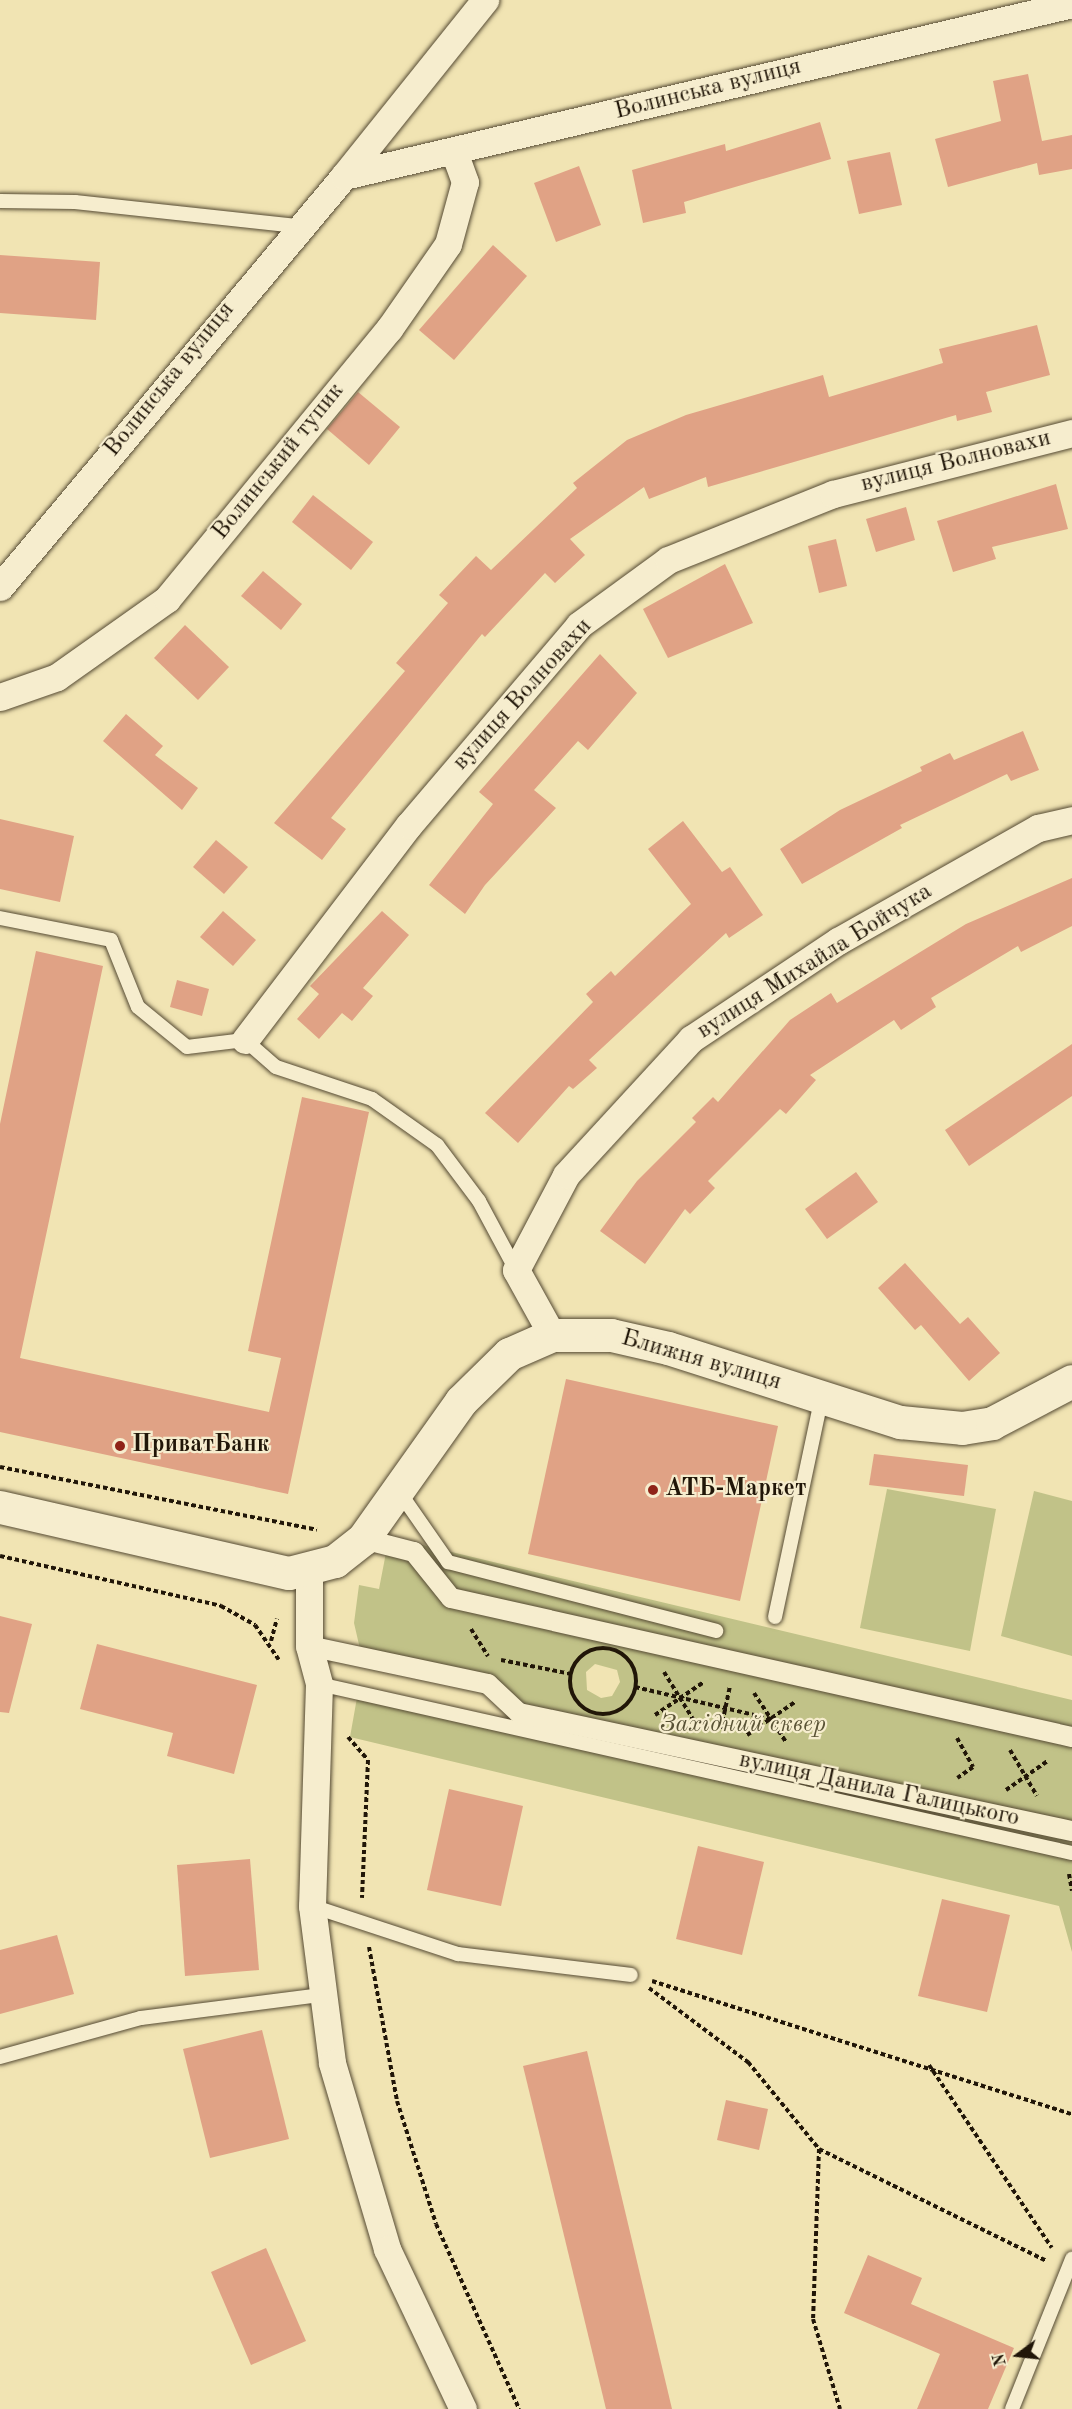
<!DOCTYPE html>
<html>
<head>
<meta charset="utf-8">
<style>
  body { margin:0 }
  #map { position:relative; width:1072px; height:2409px; overflow:hidden; background:#f1e4b3; font-family:"Old Standard TT",serif }
  div>[style] { position:absolute }
  [style*='--x'] { left:calc(var(--x)*1px); top:calc(var(--y)*1px); width:calc(var(--w)*1px); rotate:calc(var(--a)*1deg) }
  .green>* { inset:0; background:#c1c288 }
  .building>* { inset:0; background:#e0a285 }
  .path>* { height:4px; margin-top:-2px; transform-origin:0; background:repeating-linear-gradient(90deg,#211608 0 4.5px,transparent 0 7.5px) }
  .path>.ring { margin:-2px; padding:0; box-sizing:content-box; background:none; border:4px solid #211608; border-radius:50% }
  .roads { filter:drop-shadow(0 0 2px #554a33) drop-shadow(0 0 2px #554a33) }
  .service>* { height:14px; margin:-7px; padding:0 7px; transform-origin:7px; border-radius:7px; background:#f6edce }
  .pedestrian>* { height:20px; margin:-10px; padding:0 10px; transform-origin:10px; border-radius:10px; background:#f6edce }
  .minor>* { height:27px; margin:-13.5px; padding:0 13.5px; transform-origin:13.5px; border-radius:13.5px; background:#f6edce }
  .tertiary>* { height:33px; margin:-16.5px; padding:0 16.5px; transform-origin:16.5px; border-radius:16.5px; background:#f6edce }
  .dots>* { width:16px; height:16px; translate:-50% -50%; box-sizing:border-box; border:3px solid #f6edce; border-radius:50% }
  span { translate:-50% -50%; white-space:nowrap; text-align:center; line-height:1.15; -webkit-text-stroke:4.5px #f6edce; paint-order:stroke }
  .street-label { font-size:24px; color:#211608 }
  .poi-label { font-size:24px; color:#211608; font-weight:700 }
  .left { translate:0 -50%; text-align:left }
  .park-label { font-size:24px; color:#595235; font-style:italic }
  .north { position:absolute; left:988px; top:2325px; width:60px; height:60px; -webkit-text-stroke:4px #f6edce; paint-order:stroke; rotate:255deg; font-size:16px; font-weight:700; line-height:24px; text-align:center; color:#211608 }
  .north::after { content:''; display:block; margin:auto; width:21px; height:27px; background:#211608; clip-path:polygon(50% 0,100% 100%,50% 72%,0 100%) }
</style>
</head>
<body>
<div id="map">
  <div class="green">
    <div style="clip-path:polygon(887px 1489px,996px 1509px,970px 1651px,860px 1628px)"></div>
    <div style="clip-path:polygon(1034px 1491px,1072px 1501px,1072px 1656px,1001px 1636px)"></div>
    <div style="clip-path:polygon(evenodd,389px 1537px,1072px 1700px,1072px 1952px,1059px 1906px,350px 1737px,358px 1692px,514px 1727px,519px 1713px,488px 1684px,360px 1649px,354px 1623px,359px 1585px,379px 1589px,389px 1537px,595px 1664px,617px 1670px,620px 1682px,612px 1696px,601px 1698px,587px 1690px,586px 1672px,595px 1664px)"></div>
  </div>
  <div class="building">
    <div style="clip-path:polygon(1028px 74px,1042px 141px,1072px 135px,1072px 169px,1039px 175px,1037px 163px,948px 187px,935px 139px,1001px 121px,993px 81px)"></div>
    <div style="clip-path:polygon(820px 122px,831px 159px,684px 202px,686px 213px,643px 223px,632px 170px,725px 144px,726px 151px)"></div>
    <div style="clip-path:polygon(890px 152px,902px 205px,859px 214px,847px 161px)"></div>
    <div style="clip-path:polygon(579px 166px,601px 225px,556px 242px,534px 183px)"></div>
    <div style="clip-path:polygon(493px 245px,527px 276px,454px 360px,419px 330px)"></div>
    <div style="clip-path:polygon(0 255px,100px 262px,96px 320px,0 313px)"></div>
    <div style="clip-path:polygon(1037px 325px,1050px 375px,986px 392px,992px 412px,957px 421px,956px 415px,708px 487px,706px 477px,649px 499px,644px 487px,570px 539px,585px 555px,555px 583px,545px 573px,485px 637px,482px 634px,331px 818px,346px 829px,322px 860px,274px 823px,405px 671px,396px 663px,448px 603px,439px 595px,476px 556px,491px 570px,577px 488px,573px 483px,627px 440px,686px 415px,823px 375px,829px 397px,943px 363px,939px 349px)"></div>
    <div style="clip-path:polygon(358px 392px,400px 427px,369px 465px,327px 429px)"></div>
    <div style="clip-path:polygon(1056px 484px,1068px 529px,992px 547px,996px 559px,953px 572px,937px 521px)"></div>
    <div style="clip-path:polygon(313px 495px,373px 542px,351px 570px,292px 522px)"></div>
    <div style="clip-path:polygon(906px 507px,915px 540px,876px 552px,866px 519px)"></div>
    <div style="clip-path:polygon(836px 539px,847px 586px,819px 593px,808px 546px)"></div>
    <div style="clip-path:polygon(725px 564px,753px 623px,668px 658px,643px 609px)"></div>
    <div style="clip-path:polygon(263px 571px,302px 604px,281px 630px,241px 596px)"></div>
    <div style="clip-path:polygon(185px 625px,229px 667px,198px 700px,154px 658px)"></div>
    <div style="clip-path:polygon(600px 654px,637px 693px,588px 750px,578px 741px,534px 790px,556px 808px,485px 885px,465px 914px,429px 885px,493px 804px,479px 792px)"></div>
    <div style="clip-path:polygon(126px 714px,163px 746px,155px 755px,198px 788px,182px 810px,103px 741px)"></div>
    <div style="clip-path:polygon(1023px 731px,1039px 770px,1011px 781px,1007px 774px,900px 825px,902px 828px,802px 884px,780px 849px,840px 810px,922px 771px,920px 767px,950px 753px,954px 760px)"></div>
    <div style="clip-path:polygon(0 819px,74px 836px,60px 902px,0 889px)"></div>
    <div style="clip-path:polygon(683px 821px,722px 872px,730px 867px,763px 915px,729px 938px,726px 933px,672px 983px,589px 1060px,597px 1068px,573px 1089px,569px 1086px,518px 1143px,485px 1113px,593px 1002px,586px 994px,611px 971px,615px 976px,691px 904px,648px 849px)"></div>
    <div style="clip-path:polygon(216px 840px,248px 867px,224px 894px,193px 867px)"></div>
    <div style="clip-path:polygon(1072px 878px,1072px 926px,1021px 952px,1018px 946px,931px 998px,936px 1007px,901px 1030px,894px 1020px,810px 1075px,816px 1080px,786px 1114px,780px 1109px,708px 1181px,715px 1188px,690px 1214px,685px 1209px,645px 1264px,600px 1231px,637px 1181px,696px 1122px,692px 1118px,713px 1097px,718px 1102px,790px 1020px,831px 993px,837px 1003px,966px 924px)"></div>
    <div style="clip-path:polygon(223px 911px,256px 940px,233px 966px,200px 937px)"></div>
    <div style="clip-path:polygon(382px 911px,409px 935px,363px 988px,373px 996px,352px 1021px,342px 1013px,319px 1039px,297px 1019px,319px 994px,310px 986px)"></div>
    <div style="clip-path:polygon(36px 951px,103px 966px,20px 1358px,269px 1412px,281px 1358px,248px 1351px,302px 1097px,369px 1112px,288px 1494px,0 1432px,0 1124px)"></div>
    <div style="clip-path:polygon(177px 980px,209px 989px,202px 1016px,170px 1007px)"></div>
    <div style="clip-path:polygon(1072px 1044px,1072px 1096px,969px 1166px,945px 1130px)"></div>
    <div style="clip-path:polygon(856px 1172px,878px 1202px,827px 1239px,805px 1209px)"></div>
    <div style="clip-path:polygon(905px 1263px,960px 1324px,968px 1317px,1000px 1353px,969px 1381px,921px 1325px,915px 1330px,878px 1288px)"></div>
    <div style="clip-path:polygon(566px 1379px,778px 1426px,740px 1601px,528px 1554px)"></div>
    <div style="clip-path:polygon(874px 1454px,968px 1465px,964px 1496px,869px 1485px)"></div>
    <div style="clip-path:polygon(0 1616px,32px 1624px,9px 1713px,0 1712px)"></div>
    <div style="clip-path:polygon(97px 1644px,257px 1685px,234px 1774px,167px 1756px,173px 1733px,80px 1709px)"></div>
    <div style="clip-path:polygon(449px 1789px,523px 1806px,501px 1906px,427px 1890px)"></div>
    <div style="clip-path:polygon(698px 1846px,764px 1862px,742px 1955px,676px 1939px)"></div>
    <div style="clip-path:polygon(250px 1859px,259px 1970px,185px 1976px,177px 1865px)"></div>
    <div style="clip-path:polygon(942px 1899px,1010px 1915px,987px 2012px,918px 1996px)"></div>
    <div style="clip-path:polygon(57px 1935px,74px 1994px,0 2014px,0 1950px)"></div>
    <div style="clip-path:polygon(262px 2030px,289px 2139px,210px 2158px,183px 2049px)"></div>
    <div style="clip-path:polygon(587px 2051px,672px 2409px,606px 2409px,523px 2066px)"></div>
    <div style="clip-path:polygon(726px 2100px,768px 2109px,759px 2150px,717px 2140px)"></div>
    <div style="clip-path:polygon(266px 2248px,306px 2341px,251px 2365px,211px 2272px)"></div>
    <div style="clip-path:polygon(868px 2255px,922px 2278px,911px 2304px,1014px 2348px,988px 2409px,917px 2409px,940px 2354px,844px 2313px)"></div>
  </div>
  <div class="path">
    <div style="--x:0;--y:1467;--w:323;--a:11.2"></div>
    <div style="--x:0;--y:1556;--w:227;--a:12.7"></div>
    <div style="--x:221;--y:1606;--w:39;--a:29"></div>
    <div style="--x:255;--y:1625;--w:42;--a:55.6"></div>
    <div style="--x:471;--y:1629;--w:32;--a:58"></div>
    <div style="--x:271;--y:1641;--w:23;--a:-75"></div>
    <div class="ring" style="left:570px;top:1648px;width:62px;height:62px"></div>
    <div style="--x:501;--y:1660;--w:71;--a:11.3"></div>
    <div style="--x:664;--y:1672;--w:61;--a:58.4"></div>
    <div style="--x:635;--y:1687;--w:140;--a:13.2"></div>
    <div style="--x:754;--y:1693;--w:59;--a:56.9"></div>
    <div style="--x:655;--y:1715;--w:59;--a:-34"></div>
    <div style="--x:721;--y:1729;--w:44;--a:-78.2"></div>
    <div style="--x:747;--y:1735;--w:58;--a:-34.5"></div>
    <div style="--x:348;--y:1737;--w:30;--a:49"></div>
    <div style="--x:368;--y:1760;--w:138;--a:92.5"></div>
    <div style="--x:957;--y:1738;--w:33;--a:61"></div>
    <div style="--x:973;--y:1767;--w:19;--a:145"></div>
    <div style="--x:1010;--y:1750;--w:53;--a:59.6"></div>
    <div style="--x:1006;--y:1790;--w:52;--a:-34.9"></div>
    <div style="--x:1069;--y:1874;--w:17;--a:80"></div>
    <div style="--x:369;--y:1947;--w:157;--a:79.7"></div>
    <div style="--x:397;--y:2101;--w:129;--a:72.4"></div>
    <div style="--x:436;--y:2224;--w:203;--a:65.8"></div>
    <div style="--x:652;--y:1981;--w:441;--a:17.6"></div>
    <div style="--x:649;--y:1988;--w:124;--a:36.8"></div>
    <div style="--x:748;--y:2062;--w:112;--a:50.8"></div>
    <div style="--x:819;--y:2149;--w:170;--a:92"></div>
    <div style="--x:813;--y:2319;--w:94;--a:73.3"></div>
    <div style="--x:929;--y:2065;--w:220;--a:56.1"></div>
    <div style="--x:819;--y:2149;--w:254;--a:26.2"></div>
  </div>
  <div class="roads">
    <div class="service">
      <div style="--x:0;--y:201;--w:75;--a:0.8"></div>
      <div style="--x:75;--y:202;--w:223;--a:6.2"></div>
      <div style="--x:0;--y:918;--w:113;--a:11.2"></div>
      <div style="--x:111;--y:940;--w:72;--a:68.1"></div>
      <div style="--x:138;--y:1007;--w:63;--a:39.2"></div>
      <div style="--x:187;--y:1047;--w:58;--a:-6.9"></div>
      <div style="--x:245;--y:1040;--w:41;--a:41.1"></div>
      <div style="--x:276;--y:1067;--w:101;--a:18.4"></div>
      <div style="--x:372;--y:1099;--w:80;--a:35.3"></div>
      <div style="--x:437;--y:1145;--w:70;--a:53.1"></div>
      <div style="--x:479;--y:1201;--w:78;--a:61.8"></div>
      <div style="--x:398;--y:1490;--w:88;--a:55.2"></div>
      <div style="--x:448;--y:1562;--w:277;--a:14.4"></div>
      <div style="--x:775;--y:1617;--w:226;--a:-78"></div>
      <div style="--x:319;--y:1684;--w:772;--a:12.65"></div>
      <div style="--x:312;--y:1906;--w:154;--a:18.2"></div>
      <div style="--x:458;--y:1954;--w:174;--a:6.9"></div>
      <div style="--x:0;--y:2057;--w:146;--a:-15.5"></div>
      <div style="--x:141;--y:2018;--w:180;--a:-7.3"></div>
      <div style="--x:1012;--y:2409;--w:162;--a:-68.2"></div>
    </div>
    <div class="pedestrian">
      <div style="--x:363;--y:1539;--w:53;--a:14.3"></div>
      <div style="--x:414;--y:1552;--w:59;--a:51.2"></div>
      <div style="--x:451;--y:1598;--w:636;--a:12.62"></div>
      <div style="--x:309;--y:1646;--w:183;--a:12"></div>
      <div style="--x:488;--y:1684;--w:42;--a:43.1"></div>
      <div style="--x:519;--y:1713;--w:565;--a:12.05"></div>
    </div>
    <div class="minor">
      <div style="--x:344;--y:176;--w:226;--a:-51.3"></div>
      <div style="--x:0;--y:587;--w:536;--a:-50.07"></div>
      <div style="--x:344;--y:176;--w:748;--a:-13.29"></div>
      <div style="--x:0;--y:697;--w:60;--a:-19.3"></div>
      <div style="--x:57;--y:677;--w:135;--a:-35.3"></div>
      <div style="--x:167;--y:599;--w:350;--a:-50.6"></div>
      <div style="--x:389;--y:329;--w:103;--a:-55.2"></div>
      <div style="--x:448;--y:244;--w:64;--a:-74.7"></div>
      <div style="--x:465;--y:182;--w:33;--a:-110"></div>
      <div style="--x:245;--y:1040;--w:270;--a:-52.7"></div>
      <div style="--x:409;--y:825;--w:262;--a:-49.6"></div>
      <div style="--x:579;--y:625;--w:110;--a:-36.1"></div>
      <div style="--x:668;--y:560;--w:178;--a:-21.8"></div>
      <div style="--x:833;--y:494;--w:247;--a:-14.3"></div>
      <div style="--x:552;--y:1335;--w:74;--a:-119"></div>
      <div style="--x:516;--y:1270;--w:107;--a:-62.2"></div>
      <div style="--x:566;--y:1175;--w:185;--a:-47.4"></div>
      <div style="--x:691;--y:1039;--w:177;--a:-33.7"></div>
      <div style="--x:838;--y:941;--w:230;--a:-29.5"></div>
      <div style="--x:1038;--y:828;--w:35;--a:-13"></div>
      <div style="--x:309;--y:1569;--w:77;--a:90"></div>
      <div style="--x:309;--y:1646;--w:39;--a:75"></div>
      <div style="--x:319;--y:1684;--w:222;--a:91.8"></div>
      <div style="--x:312;--y:1906;--w:158;--a:82.7"></div>
      <div style="--x:332;--y:2063;--w:194;--a:73.5"></div>
      <div style="--x:387;--y:2249;--w:177;--a:64.6"></div>
    </div>
    <div class="tertiary">
      <div style="--x:0;--y:1507;--w:296;--a:12.9"></div>
      <div style="--x:289;--y:1573;--w:48;--a:-14.6"></div>
      <div style="--x:335;--y:1561;--w:36;--a:-38"></div>
      <div style="--x:363;--y:1539;--w:169;--a:-54.6"></div>
      <div style="--x:461;--y:1401;--w:67;--a:-44.4"></div>
      <div style="--x:509;--y:1354;--w:47;--a:-23.8"></div>
      <div style="--x:552;--y:1335;--w:59;--a:0"></div>
      <div style="--x:611;--y:1335;--w:58;--a:12.8"></div>
      <div style="--x:668;--y:1348;--w:244;--a:17.7"></div>
      <div style="--x:900;--y:1422;--w:62;--a:5.5"></div>
      <div style="--x:962;--y:1428;--w:30;--a:-9"></div>
      <div style="--x:992;--y:1423;--w:90;--a:-27.7"></div>
    </div>
  </div>
  <div class="dots">
    <div style="left:120px;top:1446px;background:#8f2418"></div>
    <div style="left:653px;top:1490px;background:#8f2418"></div>
  </div>
  <div class="street-label">
    <span style="left:708px;top:90px;rotate:-14deg">Волинська вулиця</span>
    <span style="left:170px;top:380px;rotate:-51deg">Волинська вулиця</span>
    <span style="left:279px;top:462px;rotate:-51deg">Волинський тупик</span>
    <span style="left:956px;top:462px;rotate:-14deg">вулиця Волновахи</span>
    <span style="left:523px;top:695px;rotate:-48deg">вулиця Волновахи</span>
    <span style="left:815px;top:962px;rotate:-32deg">вулиця Михайла Бойчука</span>
    <span style="left:701px;top:1361px;rotate:16deg">Ближня вулиця</span>
    <span style="left:879px;top:1790px;rotate:12deg">вулиця Данила Галицького</span>
  </div>
  <div class="poi-label">
    <span class="left" style="left:132px;top:1446px">ПриватБанк</span>
    <span class="left" style="left:665px;top:1490px">АТБ-Маркет</span>
  </div>
  <div class="park-label">
    <span style="left:743px;top:1726px">Західний сквер</span>
  </div>
  <div class="north">N</div>
</div>
</body>
</html>
